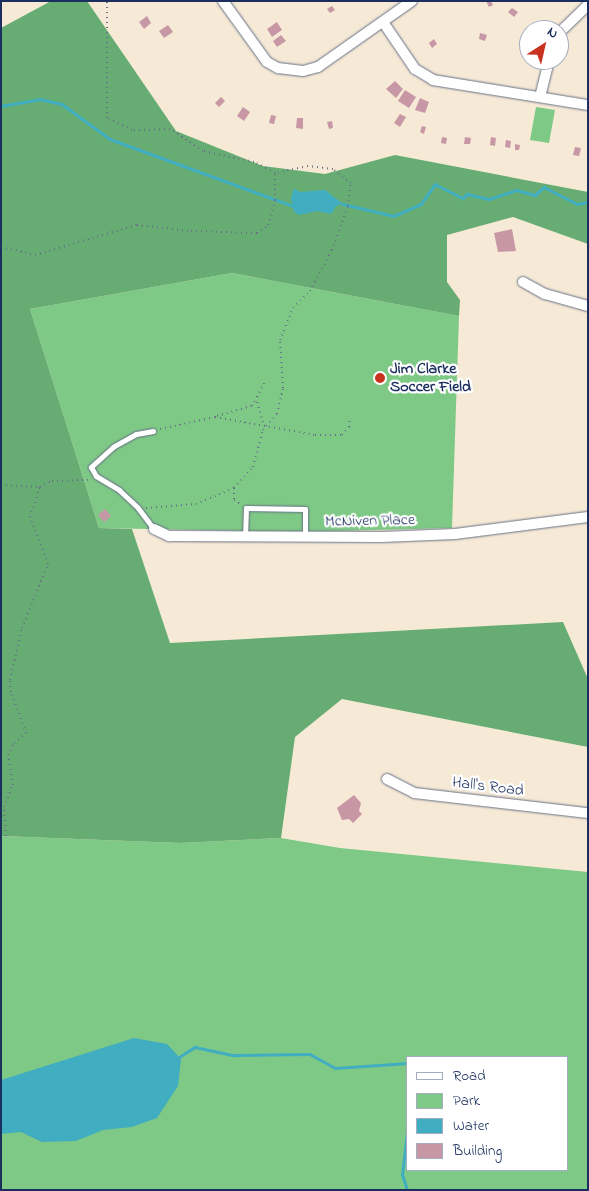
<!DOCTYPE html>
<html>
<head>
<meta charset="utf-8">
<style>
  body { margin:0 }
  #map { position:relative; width:589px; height:1191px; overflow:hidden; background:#f6ead6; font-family:"Indie Flower",sans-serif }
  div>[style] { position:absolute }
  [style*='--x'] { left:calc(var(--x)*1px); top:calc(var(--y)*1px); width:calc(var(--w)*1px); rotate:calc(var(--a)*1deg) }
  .green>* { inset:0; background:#7fc986 }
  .forest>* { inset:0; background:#67ad73 }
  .water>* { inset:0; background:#41adc0 }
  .stream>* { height:2.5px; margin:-1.25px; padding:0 1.25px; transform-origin:1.25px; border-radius:1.25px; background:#41adc0 }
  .building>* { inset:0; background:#c897a6 }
  .path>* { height:2px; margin-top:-1px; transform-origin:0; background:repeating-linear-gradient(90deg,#687088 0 1px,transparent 0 5px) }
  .roads { filter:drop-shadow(0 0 1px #687088) drop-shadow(0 0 1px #687088) }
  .lane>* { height:5px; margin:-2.5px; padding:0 2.5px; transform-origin:2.5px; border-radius:2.5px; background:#fff }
  .street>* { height:10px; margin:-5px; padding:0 5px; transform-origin:5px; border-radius:5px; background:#fff }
  .dots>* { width:14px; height:14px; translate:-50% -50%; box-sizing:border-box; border:2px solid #fff; border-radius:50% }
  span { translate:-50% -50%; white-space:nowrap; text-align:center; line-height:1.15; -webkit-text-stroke:4.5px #fff; paint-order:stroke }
  .poi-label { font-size:16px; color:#1b2f5e; font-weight:700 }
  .left { translate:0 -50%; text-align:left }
  .street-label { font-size:16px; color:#1b2f5e }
  .frame { position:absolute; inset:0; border:2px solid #1b2f5e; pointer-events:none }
  .legend { position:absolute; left:406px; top:1056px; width:162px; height:115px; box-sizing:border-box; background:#fff; border:1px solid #a4acbf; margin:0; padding:6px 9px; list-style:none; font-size:15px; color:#1b2f5e }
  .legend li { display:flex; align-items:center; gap:10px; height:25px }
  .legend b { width:25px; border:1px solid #a4acbf }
  .north { position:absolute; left:519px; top:20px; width:50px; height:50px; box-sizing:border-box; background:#fff; border:1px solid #a4acbf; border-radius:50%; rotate:35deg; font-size:14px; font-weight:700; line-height:20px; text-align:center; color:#1b2f5e }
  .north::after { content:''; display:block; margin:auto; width:18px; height:22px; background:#c8321e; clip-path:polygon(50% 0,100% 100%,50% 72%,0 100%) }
</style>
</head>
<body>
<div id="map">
  <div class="green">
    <div style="clip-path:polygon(536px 107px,555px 110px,549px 143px,530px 140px)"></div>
    <div style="clip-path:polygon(232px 273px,459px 316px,452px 528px,297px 532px,99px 528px,30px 309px)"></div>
    <div style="clip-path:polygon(evenodd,1px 836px,180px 843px,281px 838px,340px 848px,588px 872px,588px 1190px,1px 1190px,1px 836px,408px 1057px,568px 1057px,568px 1170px,408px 1170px,408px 1057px)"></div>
  </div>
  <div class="forest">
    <div style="clip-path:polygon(51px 1px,87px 1px,176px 131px,263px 166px,325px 174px,395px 155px,588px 192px,588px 244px,513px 217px,447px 235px,447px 282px,460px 300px,459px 316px,232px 273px,30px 309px,99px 528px,132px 529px,170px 643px,563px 622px,588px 679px,588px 747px,342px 699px,295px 737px,281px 838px,180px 843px,1px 836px,1px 28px)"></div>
  </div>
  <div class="water">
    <div style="clip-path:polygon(294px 188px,299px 192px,325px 190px,343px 204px,336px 206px,331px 214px,317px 211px,299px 215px,294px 212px,291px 198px)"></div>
    <div style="clip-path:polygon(134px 1038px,167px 1044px,181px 1059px,178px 1086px,157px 1118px,132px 1127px,103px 1130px,76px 1141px,42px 1142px,21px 1132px,1px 1134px,1px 1080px)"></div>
  </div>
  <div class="stream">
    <div style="--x:1;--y:106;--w:40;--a:-10"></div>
    <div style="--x:40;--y:99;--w:23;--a:13"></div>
    <div style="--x:62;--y:104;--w:59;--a:36.1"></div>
    <div style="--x:110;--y:139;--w:195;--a:20.1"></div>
    <div style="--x:343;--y:204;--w:52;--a:13.2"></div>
    <div style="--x:394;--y:216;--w:30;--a:-24"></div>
    <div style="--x:421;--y:204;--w:24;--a:-55"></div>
    <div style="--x:435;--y:184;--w:31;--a:27"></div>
    <div style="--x:463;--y:198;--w:6;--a:-45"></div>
    <div style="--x:467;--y:194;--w:23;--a:13"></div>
    <div style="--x:489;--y:199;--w:29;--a:-18"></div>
    <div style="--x:517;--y:190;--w:19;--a:16"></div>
    <div style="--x:535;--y:195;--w:12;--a:-42"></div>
    <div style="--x:544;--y:187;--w:37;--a:27"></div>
    <div style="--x:577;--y:204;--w:11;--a:-10"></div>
    <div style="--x:179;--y:1057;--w:19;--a:-32"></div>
    <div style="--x:195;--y:1047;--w:40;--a:12"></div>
    <div style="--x:234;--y:1055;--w:76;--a:-0.8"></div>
    <div style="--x:310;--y:1054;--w:29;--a:29"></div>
    <div style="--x:335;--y:1068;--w:73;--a:-3.9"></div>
    <div style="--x:407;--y:1190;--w:16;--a:-108"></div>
    <div style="--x:402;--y:1175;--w:52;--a:-83.4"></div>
  </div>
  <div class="building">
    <div style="clip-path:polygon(486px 1px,491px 1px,493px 5px,489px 7px)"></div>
    <div style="clip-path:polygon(332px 6px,335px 10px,330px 13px,327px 9px)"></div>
    <div style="clip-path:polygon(512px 8px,518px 12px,514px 17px,508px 12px)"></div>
    <div style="clip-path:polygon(147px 16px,151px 23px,144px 29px,139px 22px)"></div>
    <div style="clip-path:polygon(277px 22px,282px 30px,272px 37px,267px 29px)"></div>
    <div style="clip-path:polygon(168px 25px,173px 32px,164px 38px,159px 31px)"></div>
    <div style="clip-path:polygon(480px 33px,487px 35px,485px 41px,479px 39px)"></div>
    <div style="clip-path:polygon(281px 35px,286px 41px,277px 47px,273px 41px)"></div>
    <div style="clip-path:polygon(434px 39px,437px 44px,432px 48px,429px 43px)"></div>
    <div style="clip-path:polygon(395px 81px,403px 89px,396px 98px,386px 89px)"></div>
    <div style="clip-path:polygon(405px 90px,416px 97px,409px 108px,398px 101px)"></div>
    <div style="clip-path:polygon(221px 97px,225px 101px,219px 107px,215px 103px)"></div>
    <div style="clip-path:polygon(420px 98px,429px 102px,425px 113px,415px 110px)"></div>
    <div style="clip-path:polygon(243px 107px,250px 112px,244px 121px,237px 116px)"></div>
    <div style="clip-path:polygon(400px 114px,406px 117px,400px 127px,394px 123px)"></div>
    <div style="clip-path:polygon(271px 115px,276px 116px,274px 124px,269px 123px)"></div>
    <div style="clip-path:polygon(297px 118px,303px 118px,303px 129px,296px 128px)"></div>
    <div style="clip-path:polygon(332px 121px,333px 128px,329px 129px,327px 122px)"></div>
    <div style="clip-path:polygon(422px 126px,426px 127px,424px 134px,420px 132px)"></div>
    <div style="clip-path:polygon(442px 137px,447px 138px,446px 144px,441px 143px)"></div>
    <div style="clip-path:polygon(465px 137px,471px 138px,470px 144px,464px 144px)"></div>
    <div style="clip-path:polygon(491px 137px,496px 138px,495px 146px,490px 145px)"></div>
    <div style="clip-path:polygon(506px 140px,511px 141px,510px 148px,505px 147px)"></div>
    <div style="clip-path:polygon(515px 144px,520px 145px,519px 150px,515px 150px)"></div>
    <div style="clip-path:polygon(575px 147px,581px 148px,579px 156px,573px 155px)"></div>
    <div style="clip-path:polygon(512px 229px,516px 251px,498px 252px,494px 233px)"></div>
    <div style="clip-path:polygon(105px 509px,111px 516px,104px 522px,98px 515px)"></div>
    <div style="clip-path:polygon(354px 795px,361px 803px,359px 811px,362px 814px,353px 823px,349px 819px,342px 820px,337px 808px)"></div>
  </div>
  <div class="path">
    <div style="--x:1;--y:247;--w:35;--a:13"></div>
    <div style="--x:35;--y:255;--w:106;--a:-16.4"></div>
    <div style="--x:137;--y:225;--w:54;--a:6.3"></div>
    <div style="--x:191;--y:231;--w:66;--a:1.7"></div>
    <div style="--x:257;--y:233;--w:14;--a:-36"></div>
    <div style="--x:268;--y:225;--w:26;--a:-74"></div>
    <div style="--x:275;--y:200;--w:27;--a:-90"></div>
    <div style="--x:275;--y:173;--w:24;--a:-152"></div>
    <div style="--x:254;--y:162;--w:52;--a:-167.8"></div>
    <div style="--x:203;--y:151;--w:40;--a:-146"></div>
    <div style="--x:170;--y:129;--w:38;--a:178"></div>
    <div style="--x:132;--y:130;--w:28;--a:-154"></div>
    <div style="--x:107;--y:118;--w:117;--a:-90"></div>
    <div style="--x:257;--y:402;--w:25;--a:74"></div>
    <div style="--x:217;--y:416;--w:36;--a:-16"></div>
    <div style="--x:252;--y:406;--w:26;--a:-62"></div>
    <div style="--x:160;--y:429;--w:56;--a:-12.3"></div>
    <div style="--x:215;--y:417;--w:102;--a:10.2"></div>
    <div style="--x:315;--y:435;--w:27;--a:0"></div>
    <div style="--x:342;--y:435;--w:11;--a:-49"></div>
    <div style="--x:349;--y:427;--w:10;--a:-84"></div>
    <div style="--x:1;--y:485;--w:39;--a:3"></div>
    <div style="--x:40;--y:487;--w:13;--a:-27"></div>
    <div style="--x:52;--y:481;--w:37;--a:-2"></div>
    <div style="--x:234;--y:488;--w:12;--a:90"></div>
    <div style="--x:234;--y:500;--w:7;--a:34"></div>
    <div style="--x:146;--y:508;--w:50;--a:-4.6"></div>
    <div style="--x:196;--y:504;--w:41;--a:-22.8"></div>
    <div style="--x:234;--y:488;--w:28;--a:-48"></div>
    <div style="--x:253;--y:467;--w:38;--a:-75"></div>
    <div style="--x:263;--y:430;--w:21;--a:-49"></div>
    <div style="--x:277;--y:414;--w:27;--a:-77"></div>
    <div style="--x:283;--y:388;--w:48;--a:-93.6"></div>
    <div style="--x:280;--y:340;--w:35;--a:-68"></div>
    <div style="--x:293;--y:308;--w:24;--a:-45"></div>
    <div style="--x:310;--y:291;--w:47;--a:-61.8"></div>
    <div style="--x:332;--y:250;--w:47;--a:-70"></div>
    <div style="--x:348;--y:206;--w:23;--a:-83"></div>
    <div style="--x:351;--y:183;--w:23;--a:-142"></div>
    <div style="--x:333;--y:169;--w:25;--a:-173"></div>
    <div style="--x:308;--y:166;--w:33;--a:168"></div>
    <div style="--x:6;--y:836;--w:29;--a:-94"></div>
    <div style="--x:4;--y:807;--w:24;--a:-68"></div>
    <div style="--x:13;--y:785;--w:30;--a:-99"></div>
    <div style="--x:8;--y:755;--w:13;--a:-63"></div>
    <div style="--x:14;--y:743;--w:16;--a:-40"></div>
    <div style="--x:26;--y:733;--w:44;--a:-110.1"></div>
    <div style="--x:11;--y:692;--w:12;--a:-95"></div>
    <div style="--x:10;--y:680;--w:53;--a:-77"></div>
    <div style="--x:22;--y:628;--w:69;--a:-67.9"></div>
    <div style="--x:48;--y:564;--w:50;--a:-111"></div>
    <div style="--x:30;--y:517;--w:32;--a:-72"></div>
  </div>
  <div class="roads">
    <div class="lane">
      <div style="--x:153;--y:431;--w:17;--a:170"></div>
      <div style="--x:136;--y:434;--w:26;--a:151"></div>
      <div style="--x:113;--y:447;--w:30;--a:138"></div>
      <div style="--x:91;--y:467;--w:10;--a:61"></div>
      <div style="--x:96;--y:476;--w:27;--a:31"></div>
      <div style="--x:119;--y:490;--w:26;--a:43"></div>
      <div style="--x:138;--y:508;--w:26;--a:53"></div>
      <div style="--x:245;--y:537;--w:29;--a:-88"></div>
      <div style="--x:246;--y:508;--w:59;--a:1"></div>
      <div style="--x:305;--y:509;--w:28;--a:90"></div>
    </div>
    <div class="street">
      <div style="--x:223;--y:1;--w:75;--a:54.2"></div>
      <div style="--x:267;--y:62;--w:13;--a:29"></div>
      <div style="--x:278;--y:68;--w:25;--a:7"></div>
      <div style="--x:303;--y:71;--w:16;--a:-15"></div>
      <div style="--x:318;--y:67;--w:115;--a:-35.1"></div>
      <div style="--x:383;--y:22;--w:57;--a:55.8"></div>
      <div style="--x:415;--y:69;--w:21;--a:31"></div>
      <div style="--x:433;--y:80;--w:157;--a:9.2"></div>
      <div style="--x:559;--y:33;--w:40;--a:-44"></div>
      <div style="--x:540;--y:97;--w:38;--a:-76"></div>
      <div style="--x:523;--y:282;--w:25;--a:29"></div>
      <div style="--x:545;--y:294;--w:45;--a:15.6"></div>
      <div style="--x:154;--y:529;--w:17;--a:25"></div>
      <div style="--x:169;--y:536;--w:213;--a:0.3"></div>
      <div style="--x:382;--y:537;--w:73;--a:-2.4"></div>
      <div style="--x:455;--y:534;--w:134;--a:-7.3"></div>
      <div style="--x:387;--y:779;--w:30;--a:27"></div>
      <div style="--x:414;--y:793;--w:175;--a:6.6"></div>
    </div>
  </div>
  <div class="dots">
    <div style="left:380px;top:378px;background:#c8321e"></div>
  </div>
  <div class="poi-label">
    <span class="left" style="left:390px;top:378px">Jim Clarke<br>Soccer Field</span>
  </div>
  <div class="street-label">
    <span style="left:370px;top:521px;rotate:-1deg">McNiven Place</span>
    <span style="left:488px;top:787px;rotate:7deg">Hall's Road</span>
  </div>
  <div class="frame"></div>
  <ul class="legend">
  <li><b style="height:6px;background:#fff"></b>Road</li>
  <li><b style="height:14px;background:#7fc986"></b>Park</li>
  <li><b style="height:14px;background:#41adc0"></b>Water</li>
  <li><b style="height:14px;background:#c897a6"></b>Building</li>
  </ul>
  <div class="north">N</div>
</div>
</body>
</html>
